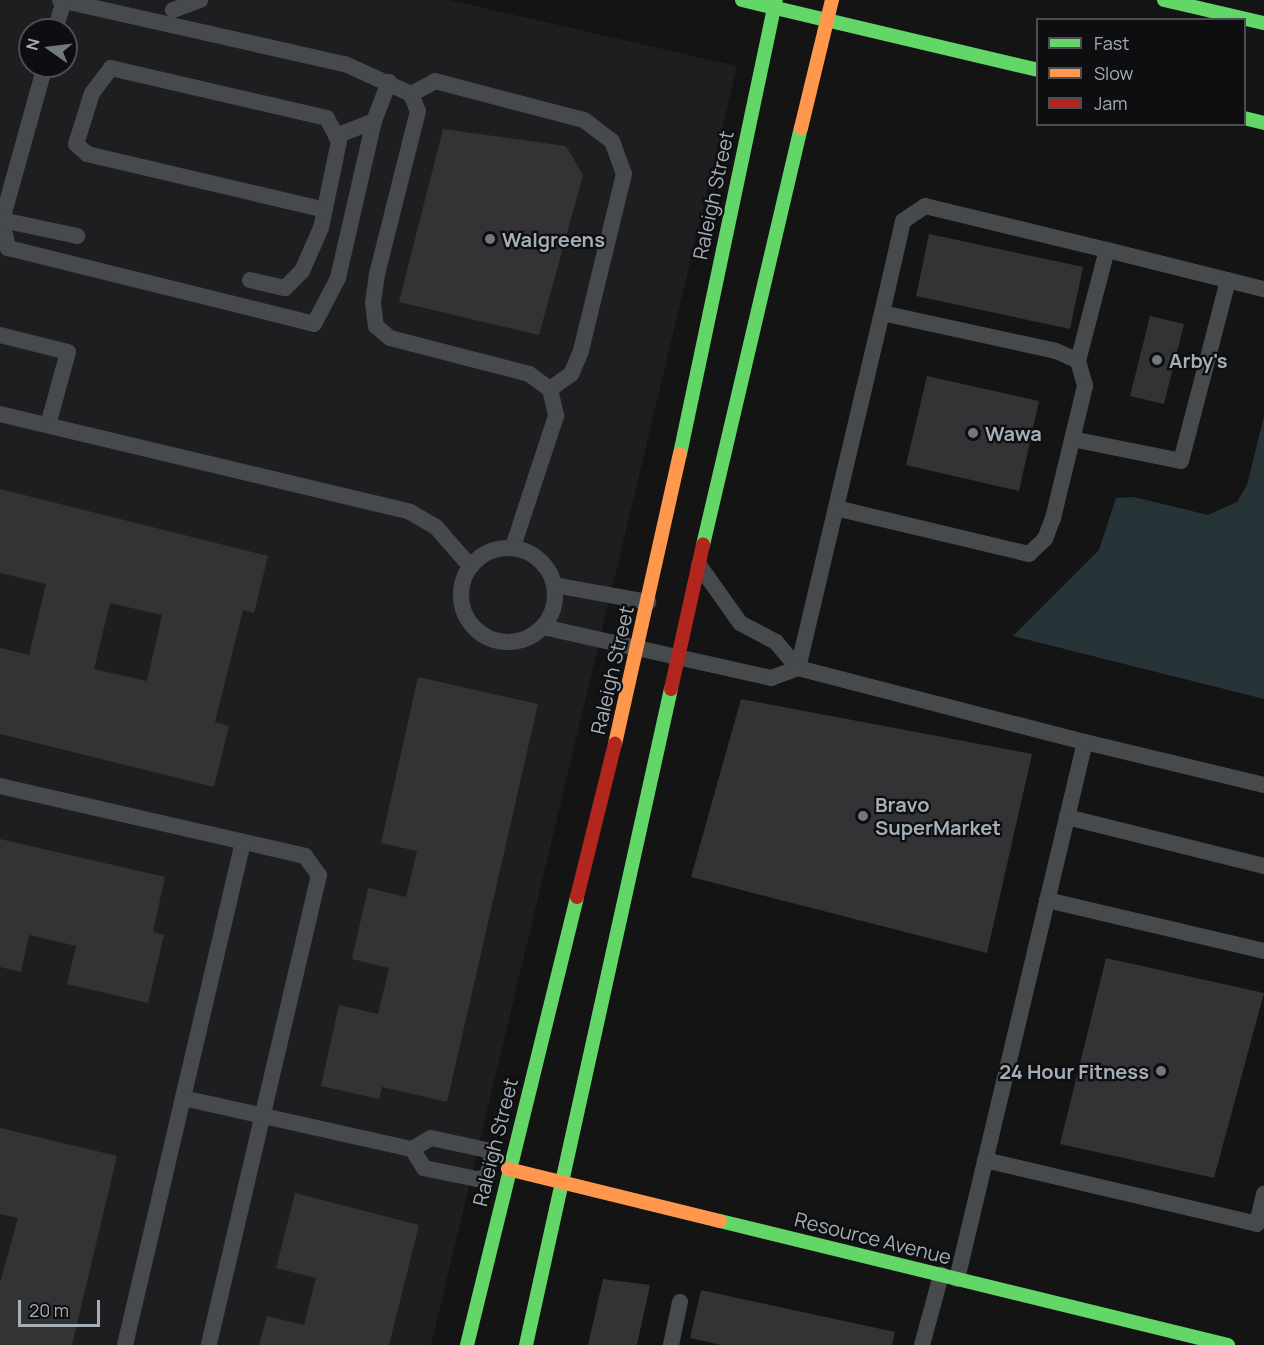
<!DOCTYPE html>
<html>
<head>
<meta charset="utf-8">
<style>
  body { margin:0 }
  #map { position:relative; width:1264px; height:1345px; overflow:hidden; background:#141414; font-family:Manrope,sans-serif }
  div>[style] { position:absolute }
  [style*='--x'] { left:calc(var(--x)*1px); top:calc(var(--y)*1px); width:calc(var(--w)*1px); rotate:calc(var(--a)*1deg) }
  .built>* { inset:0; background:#1e1e20 }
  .water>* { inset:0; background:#263337 }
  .building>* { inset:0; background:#333335 }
  .lane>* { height:16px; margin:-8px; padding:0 8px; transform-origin:8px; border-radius:8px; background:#474a4d }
  .lane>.ring { margin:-8px; padding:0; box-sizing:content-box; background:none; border:16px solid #474a4d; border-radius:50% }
  .fast>* { height:14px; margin:-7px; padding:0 7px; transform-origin:7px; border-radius:7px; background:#63d668 }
  .slow>* { height:14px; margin:-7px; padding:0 7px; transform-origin:7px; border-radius:7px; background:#ff974d }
  .jam>* { height:14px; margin:-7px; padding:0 7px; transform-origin:7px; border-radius:7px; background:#b3261e }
  .dots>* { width:16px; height:16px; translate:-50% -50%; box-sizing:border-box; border:3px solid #0e0e10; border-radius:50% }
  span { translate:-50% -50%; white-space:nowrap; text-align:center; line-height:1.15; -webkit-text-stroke:4.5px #0e0e10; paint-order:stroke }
  .street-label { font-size:20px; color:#a3aeb7 }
  .poi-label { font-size:20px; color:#a3aeb7; font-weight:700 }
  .left { translate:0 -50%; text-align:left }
  .right { translate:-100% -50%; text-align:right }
  .legend { position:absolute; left:1036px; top:18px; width:210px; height:108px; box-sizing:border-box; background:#0e0e10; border:2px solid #4a4e53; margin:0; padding:8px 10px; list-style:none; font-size:18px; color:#a3aeb7 }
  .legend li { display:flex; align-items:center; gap:12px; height:30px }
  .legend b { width:30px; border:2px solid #4a4e53 }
  .north { position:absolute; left:18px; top:18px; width:60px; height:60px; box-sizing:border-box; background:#0e0e10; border:2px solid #4a4e53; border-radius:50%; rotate:284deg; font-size:16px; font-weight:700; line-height:24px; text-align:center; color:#a3aeb7 }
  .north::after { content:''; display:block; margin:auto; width:21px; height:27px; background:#71787e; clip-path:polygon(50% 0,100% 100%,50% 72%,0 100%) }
  .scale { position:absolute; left:18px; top:1300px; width:82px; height:27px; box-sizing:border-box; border:3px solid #a3aeb7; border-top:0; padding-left:8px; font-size:18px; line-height:21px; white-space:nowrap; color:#a3aeb7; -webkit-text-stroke:4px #0e0e10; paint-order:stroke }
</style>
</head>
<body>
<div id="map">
  <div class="built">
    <div style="clip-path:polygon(evenodd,0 0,449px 0,737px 66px,431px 1345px,0 1345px,0 0,30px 30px,66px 30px,66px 66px,30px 66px,30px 30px)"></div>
  </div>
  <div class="water">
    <div style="clip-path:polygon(1264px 416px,1264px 699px,1013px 636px,1099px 550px,1116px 498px,1134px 497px,1208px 515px,1237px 502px,1247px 485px)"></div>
  </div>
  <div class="building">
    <div style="clip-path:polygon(443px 129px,566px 146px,583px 175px,539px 335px,399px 302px)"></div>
    <div style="clip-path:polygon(929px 234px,1083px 267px,1070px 329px,916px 296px)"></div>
    <div style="clip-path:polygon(1150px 316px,1184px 324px,1164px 404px,1130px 396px)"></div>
    <div style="clip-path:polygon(927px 376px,1039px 401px,1019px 491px,906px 465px)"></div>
    <div style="clip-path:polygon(evenodd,0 489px,268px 556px,254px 613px,243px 610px,215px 722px,229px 726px,214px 787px,0 734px,0 648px,29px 655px,46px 584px,0 573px,0 489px,110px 603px,162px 615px,147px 681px,94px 669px,110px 603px)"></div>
    <div style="clip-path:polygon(418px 677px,538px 704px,447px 1102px,382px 1087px,379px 1099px,321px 1086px,339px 1005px,378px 1014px,389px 968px,352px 959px,368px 888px,406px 897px,417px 851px,381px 843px)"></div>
    <div style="clip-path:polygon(741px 699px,1032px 754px,987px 953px,691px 877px)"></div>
    <div style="clip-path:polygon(0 839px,165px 877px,153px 932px,164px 935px,148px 1003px,67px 984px,76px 946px,29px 935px,21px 972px,0 967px)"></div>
    <div style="clip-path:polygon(1106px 958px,1264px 993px,1214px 1178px,1060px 1144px)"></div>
    <div style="clip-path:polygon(0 1128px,117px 1156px,72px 1345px,0 1345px,0 1283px,18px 1218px,0 1214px)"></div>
    <div style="clip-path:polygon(295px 1193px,419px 1225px,389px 1345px,259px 1345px,267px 1316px,304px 1325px,316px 1278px,276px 1268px)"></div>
    <div style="clip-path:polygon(603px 1279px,650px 1285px,637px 1345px,588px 1345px)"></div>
    <div style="clip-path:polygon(701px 1290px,895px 1332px,892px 1345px,721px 1345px,690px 1338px)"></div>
  </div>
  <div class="lane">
    <div style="--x:60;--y:0;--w:292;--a:12.7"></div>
    <div style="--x:345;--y:64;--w:72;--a:24.4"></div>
    <div style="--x:411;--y:94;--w:18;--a:68"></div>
    <div style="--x:418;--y:111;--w:168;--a:104.1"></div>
    <div style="--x:377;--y:274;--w:29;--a:98"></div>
    <div style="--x:373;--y:303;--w:23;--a:83"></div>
    <div style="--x:376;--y:326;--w:18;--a:41"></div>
    <div style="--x:390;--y:338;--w:144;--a:14.5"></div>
    <div style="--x:529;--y:374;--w:26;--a:36"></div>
    <div style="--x:550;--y:389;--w:28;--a:77"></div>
    <div style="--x:556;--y:416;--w:138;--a:108.2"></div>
    <div style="--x:173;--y:10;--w:29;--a:-20"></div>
    <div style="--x:55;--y:30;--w:28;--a:-73"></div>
    <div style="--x:45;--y:66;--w:160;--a:105.6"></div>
    <div style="--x:2;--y:220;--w:29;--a:78"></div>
    <div style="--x:8;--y:248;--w:315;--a:13.9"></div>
    <div style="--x:314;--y:324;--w:52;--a:-62.4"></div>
    <div style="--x:338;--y:278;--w:161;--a:-77.1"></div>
    <div style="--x:374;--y:121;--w:42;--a:-69"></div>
    <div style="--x:411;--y:94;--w:27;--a:-28"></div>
    <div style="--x:435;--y:81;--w:154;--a:14.7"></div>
    <div style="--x:584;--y:120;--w:35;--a:37"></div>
    <div style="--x:612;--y:141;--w:35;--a:70"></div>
    <div style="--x:624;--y:174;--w:182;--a:103.7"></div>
    <div style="--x:581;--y:351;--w:25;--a:113"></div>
    <div style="--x:571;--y:374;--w:26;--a:144"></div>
    <div style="--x:336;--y:136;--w:41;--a:-21.5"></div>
    <div style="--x:2;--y:220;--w:77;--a:12"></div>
    <div style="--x:250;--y:280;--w:36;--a:13"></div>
    <div style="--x:285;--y:288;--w:24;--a:-45"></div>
    <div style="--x:302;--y:271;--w:47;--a:-66.2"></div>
    <div style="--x:321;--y:228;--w:89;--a:-78.3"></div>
    <div style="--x:339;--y:141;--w:26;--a:-118"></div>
    <div style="--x:327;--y:118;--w:222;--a:-167"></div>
    <div style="--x:111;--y:68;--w:31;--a:127"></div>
    <div style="--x:92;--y:93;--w:53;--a:107.4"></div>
    <div style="--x:76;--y:144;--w:15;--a:42"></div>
    <div style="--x:87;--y:154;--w:244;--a:13.2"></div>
    <div style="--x:882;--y:313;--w:94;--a:-77.1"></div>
    <div style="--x:903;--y:221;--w:27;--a:-34"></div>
    <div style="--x:925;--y:206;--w:187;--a:13.6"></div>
    <div style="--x:0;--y:335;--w:70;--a:14"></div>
    <div style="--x:68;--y:352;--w:76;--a:105.3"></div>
    <div style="--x:1078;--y:361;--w:115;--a:-75.4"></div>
    <div style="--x:1107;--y:250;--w:162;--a:14"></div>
    <div style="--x:0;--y:414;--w:422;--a:13.4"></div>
    <div style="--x:410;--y:512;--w:30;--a:30"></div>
    <div style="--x:436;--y:527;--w:52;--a:48.9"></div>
    <div style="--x:1072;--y:439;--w:111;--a:11.4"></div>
    <div style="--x:1181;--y:461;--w:187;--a:-75.4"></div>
    <div class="ring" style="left:461px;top:548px;width:78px;height:78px"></div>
    <div style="--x:699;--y:565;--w:71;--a:54.7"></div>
    <div style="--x:740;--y:623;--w:41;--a:27.8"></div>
    <div style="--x:776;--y:642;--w:34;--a:50"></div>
    <div style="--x:798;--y:668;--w:296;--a:14.5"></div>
    <div style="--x:1085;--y:742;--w:552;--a:103.41"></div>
    <div style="--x:554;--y:585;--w:96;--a:10.3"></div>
    <div style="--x:543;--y:627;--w:234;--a:12.6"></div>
    <div style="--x:771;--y:678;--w:29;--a:-20"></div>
    <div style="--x:798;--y:668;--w:365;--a:-76.7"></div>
    <div style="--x:882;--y:313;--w:178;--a:12.3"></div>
    <div style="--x:1056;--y:351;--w:24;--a:24"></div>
    <div style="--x:1078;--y:361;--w:26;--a:74"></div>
    <div style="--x:1085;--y:386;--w:136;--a:103.6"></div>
    <div style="--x:1053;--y:518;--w:22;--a:111"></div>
    <div style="--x:1045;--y:539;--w:22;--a:137"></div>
    <div style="--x:1029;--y:554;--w:198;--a:-166.6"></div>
    <div style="--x:1085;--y:742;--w:184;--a:13.5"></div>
    <div style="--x:0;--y:786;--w:313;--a:12.9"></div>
    <div style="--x:305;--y:856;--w:24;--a:54"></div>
    <div style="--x:319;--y:875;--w:483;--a:103.2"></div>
    <div style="--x:1067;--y:817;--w:203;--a:14"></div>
    <div style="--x:1047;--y:900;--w:223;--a:13.2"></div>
    <div style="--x:183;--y:1098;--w:235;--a:12.6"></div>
    <div style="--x:431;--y:1138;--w:57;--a:12.1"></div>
    <div style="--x:487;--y:1150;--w:8;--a:50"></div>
    <div style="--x:492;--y:1156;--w:22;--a:103"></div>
    <div style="--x:487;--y:1177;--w:10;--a:169"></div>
    <div style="--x:477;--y:1179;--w:54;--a:-168.3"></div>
    <div style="--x:424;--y:1168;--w:22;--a:-122"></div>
    <div style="--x:412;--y:1149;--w:22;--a:-30"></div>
    <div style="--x:985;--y:1160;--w:279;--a:13.2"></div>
    <div style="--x:1257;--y:1224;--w:31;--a:-77"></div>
    <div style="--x:125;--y:1345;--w:517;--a:-76.8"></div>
    <div style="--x:671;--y:1345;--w:44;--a:-78.2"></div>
    <div style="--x:922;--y:1345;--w:73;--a:-74.8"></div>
  </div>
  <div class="fast">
    <div style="--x:742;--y:0;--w:304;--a:13.3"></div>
    <div style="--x:1164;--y:0;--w:103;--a:13"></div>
    <div style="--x:1244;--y:118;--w:21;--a:14"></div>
    <div style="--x:680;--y:454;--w:464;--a:-78.1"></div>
    <div style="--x:703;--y:545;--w:428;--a:-76.8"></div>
    <div style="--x:720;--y:1221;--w:523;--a:13.72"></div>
    <div style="--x:467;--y:1345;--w:461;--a:-76.2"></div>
    <div style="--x:526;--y:1345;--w:672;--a:-77.54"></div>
  </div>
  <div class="slow">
    <div style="--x:801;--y:128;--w:132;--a:-76.4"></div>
    <div style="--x:615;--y:744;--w:297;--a:-77.4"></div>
    <div style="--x:508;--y:1169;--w:218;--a:13.8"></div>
  </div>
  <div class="jam">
    <div style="--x:671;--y:689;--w:148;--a:-77.5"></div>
    <div style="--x:577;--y:897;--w:158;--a:-76.1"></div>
  </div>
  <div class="dots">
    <div style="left:490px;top:239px;background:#71787e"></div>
    <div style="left:1157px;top:360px;background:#71787e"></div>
    <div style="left:973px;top:433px;background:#71787e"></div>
    <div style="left:863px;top:816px;background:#71787e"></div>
    <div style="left:1161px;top:1071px;background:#71787e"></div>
  </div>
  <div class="street-label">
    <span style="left:713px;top:195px;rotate:-78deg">Raleigh Street</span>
    <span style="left:612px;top:670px;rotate:-77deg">Raleigh Street</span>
    <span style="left:495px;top:1142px;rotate:-76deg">Raleigh Street</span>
    <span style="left:873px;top:1238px;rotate:14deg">Resource Avenue</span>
  </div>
  <div class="poi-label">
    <span class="left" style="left:502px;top:239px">Walgreens</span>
    <span class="left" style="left:1169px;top:360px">Arby's</span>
    <span class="left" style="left:985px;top:433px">Wawa</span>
    <span class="left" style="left:875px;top:816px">Bravo<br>SuperMarket</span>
    <span class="right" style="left:1149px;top:1071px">24 Hour Fitness</span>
  </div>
  <ul class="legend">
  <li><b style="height:8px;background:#63d668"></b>Fast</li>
  <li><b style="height:8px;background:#ff974d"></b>Slow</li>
  <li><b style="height:8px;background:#b3261e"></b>Jam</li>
  </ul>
  <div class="north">N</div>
  <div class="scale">20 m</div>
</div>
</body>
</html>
